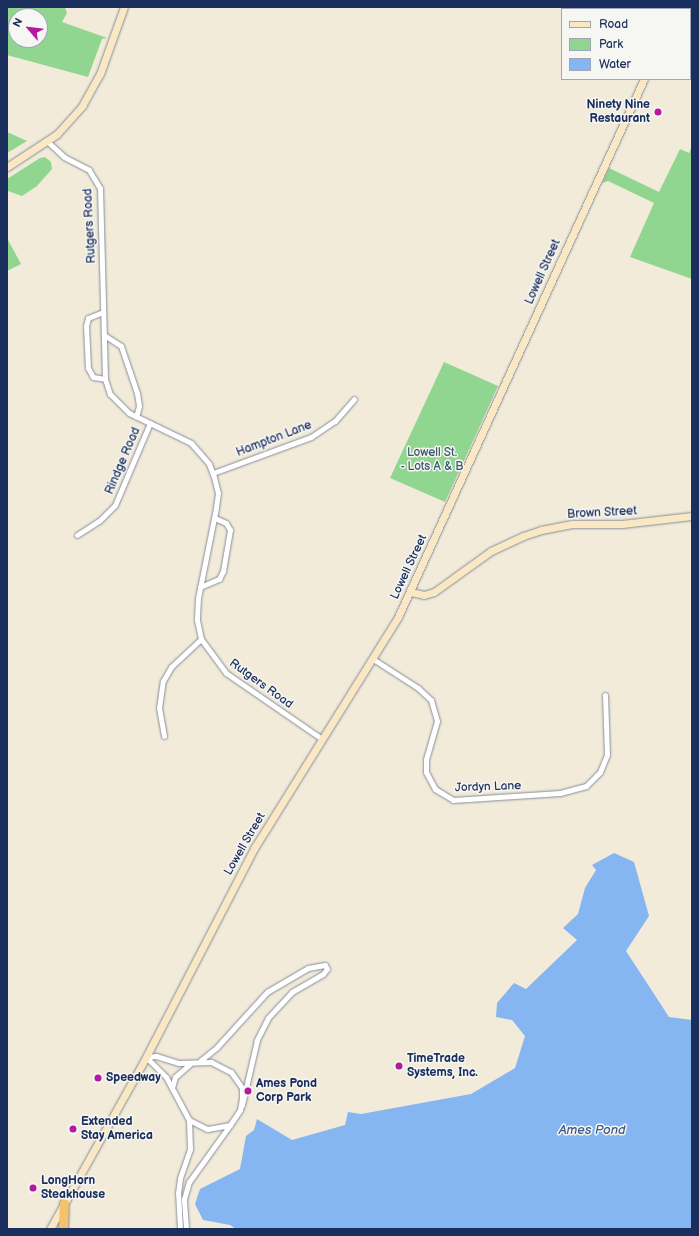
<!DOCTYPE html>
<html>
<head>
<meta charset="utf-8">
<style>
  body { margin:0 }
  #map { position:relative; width:699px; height:1236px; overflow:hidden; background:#f2ebd9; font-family:"Balsamiq Sans",sans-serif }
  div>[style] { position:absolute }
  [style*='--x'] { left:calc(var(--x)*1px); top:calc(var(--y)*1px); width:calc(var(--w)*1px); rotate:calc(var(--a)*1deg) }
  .green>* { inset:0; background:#90d690 }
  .water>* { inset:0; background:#85b6f1 }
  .roads { filter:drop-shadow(0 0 1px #868d9c) drop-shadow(0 0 1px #868d9c) }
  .street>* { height:5px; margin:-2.5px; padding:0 2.5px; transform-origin:2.5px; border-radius:2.5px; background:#fff }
  .secondary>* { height:7px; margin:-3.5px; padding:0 3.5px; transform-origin:3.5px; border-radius:3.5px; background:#fae7c3 }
  .highway>* { height:9px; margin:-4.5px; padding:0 4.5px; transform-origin:4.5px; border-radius:4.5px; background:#f3c26a }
  .dots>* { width:11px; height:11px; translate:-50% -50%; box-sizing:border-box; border:2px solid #f6f6f2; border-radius:50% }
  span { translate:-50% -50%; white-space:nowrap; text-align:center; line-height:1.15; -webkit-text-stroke:3px #f6f6f2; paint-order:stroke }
  .poi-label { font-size:12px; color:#1b2f5e; font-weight:700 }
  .right { translate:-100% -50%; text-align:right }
  .left { translate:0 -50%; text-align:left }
  .street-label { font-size:12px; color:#1b2f5e }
  .park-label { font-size:12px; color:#38596a }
  .water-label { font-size:13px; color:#3b588a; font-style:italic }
  .frame { position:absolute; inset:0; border:8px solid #1b2f5e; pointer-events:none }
  .legend { position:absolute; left:561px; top:8px; width:130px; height:72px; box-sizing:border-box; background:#f6f6f2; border:1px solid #9ea6b7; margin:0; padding:5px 7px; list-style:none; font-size:12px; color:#1b2f5e }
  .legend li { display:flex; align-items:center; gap:8px; height:20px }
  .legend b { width:20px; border:1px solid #9ea6b7 }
  .north { position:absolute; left:8px; top:8px; width:40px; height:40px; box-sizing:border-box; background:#f6f6f2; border:1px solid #9ea6b7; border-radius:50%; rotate:298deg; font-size:11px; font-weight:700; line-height:16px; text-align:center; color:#1b2f5e }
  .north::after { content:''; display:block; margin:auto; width:14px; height:18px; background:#b5179e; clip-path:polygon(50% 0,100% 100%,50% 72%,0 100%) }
</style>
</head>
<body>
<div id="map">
  <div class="green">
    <div style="clip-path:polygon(evenodd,7px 7px,65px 7px,67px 13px,62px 22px,107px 38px,102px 39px,88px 77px,7px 55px,7px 7px,16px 16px,40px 16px,40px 40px,16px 40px,16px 16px)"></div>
    <div style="clip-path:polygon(7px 132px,27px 141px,7px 153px)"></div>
    <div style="clip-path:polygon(692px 146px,692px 279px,630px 257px,654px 203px,608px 181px,602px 183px,609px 168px,659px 192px,680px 149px,689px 153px)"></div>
    <div style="clip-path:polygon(45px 157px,51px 162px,52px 169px,37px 186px,22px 196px,8px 191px,7px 179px,40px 158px)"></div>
    <div style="clip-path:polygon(7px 238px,21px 264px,7px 271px)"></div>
    <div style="clip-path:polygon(444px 362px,498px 386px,445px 502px,390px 478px)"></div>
  </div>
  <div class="water">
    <div style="clip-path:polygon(614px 853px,634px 862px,649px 916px,626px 951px,669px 1017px,692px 1020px,692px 1229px,236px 1229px,230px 1225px,203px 1220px,195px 1204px,200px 1189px,240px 1169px,246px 1136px,254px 1130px,257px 1119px,292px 1140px,345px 1125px,348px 1112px,361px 1114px,471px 1094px,515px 1068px,525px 1036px,512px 1020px,496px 1017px,497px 1003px,514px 983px,526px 989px,577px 940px,563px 928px,578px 914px,585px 888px,596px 870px,592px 865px)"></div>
  </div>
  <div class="roads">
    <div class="street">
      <div style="--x:47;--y:141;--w:23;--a:43"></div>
      <div style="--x:64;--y:157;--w:28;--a:27"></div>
      <div style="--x:89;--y:170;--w:21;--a:59"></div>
      <div style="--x:100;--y:188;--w:191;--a:88.5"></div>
      <div style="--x:105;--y:379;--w:16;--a:72"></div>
      <div style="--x:110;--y:394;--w:27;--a:45"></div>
      <div style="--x:129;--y:413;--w:69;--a:25.8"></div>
      <div style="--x:191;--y:443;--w:28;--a:49"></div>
      <div style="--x:209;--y:464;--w:14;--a:69"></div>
      <div style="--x:214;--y:477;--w:16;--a:76"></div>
      <div style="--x:218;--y:493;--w:15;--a:98"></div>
      <div style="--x:216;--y:508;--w:92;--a:101.3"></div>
      <div style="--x:198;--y:598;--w:22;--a:93"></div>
      <div style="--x:197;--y:620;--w:19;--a:78"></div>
      <div style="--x:201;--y:639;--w:42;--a:53.7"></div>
      <div style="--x:226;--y:673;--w:116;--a:34.5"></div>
      <div style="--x:103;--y:312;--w:16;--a:158"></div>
      <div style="--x:88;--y:318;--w:8;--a:104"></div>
      <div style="--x:86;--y:326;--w:42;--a:87.3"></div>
      <div style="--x:88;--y:368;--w:10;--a:61"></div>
      <div style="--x:93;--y:377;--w:12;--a:9"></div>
      <div style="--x:104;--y:335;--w:20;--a:33"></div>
      <div style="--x:121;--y:346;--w:50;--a:71.2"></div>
      <div style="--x:137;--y:393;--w:13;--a:81"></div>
      <div style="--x:139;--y:406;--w:11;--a:105"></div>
      <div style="--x:213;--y:473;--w:104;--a:-20.2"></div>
      <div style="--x:311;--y:437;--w:29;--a:-34"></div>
      <div style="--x:335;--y:421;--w:29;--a:-49"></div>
      <div style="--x:77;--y:535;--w:27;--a:-33"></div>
      <div style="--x:100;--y:520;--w:21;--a:-45"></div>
      <div style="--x:115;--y:505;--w:89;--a:-66.9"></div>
      <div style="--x:200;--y:587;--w:21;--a:-23"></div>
      <div style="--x:219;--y:579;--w:9;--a:-63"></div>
      <div style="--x:223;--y:571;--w:42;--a:-80.3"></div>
      <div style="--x:230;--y:530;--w:8;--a:-120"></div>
      <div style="--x:226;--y:523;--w:12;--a:-156"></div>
      <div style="--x:373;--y:659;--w:54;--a:32.8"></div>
      <div style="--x:418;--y:688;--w:18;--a:43"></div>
      <div style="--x:431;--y:700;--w:22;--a:74"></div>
      <div style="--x:437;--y:721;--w:40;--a:106"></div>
      <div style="--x:426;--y:759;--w:13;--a:90"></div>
      <div style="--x:426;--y:772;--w:19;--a:62"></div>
      <div style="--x:435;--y:789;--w:21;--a:31"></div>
      <div style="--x:453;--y:800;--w:107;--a:-3.7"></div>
      <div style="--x:560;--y:793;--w:27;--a:-15"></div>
      <div style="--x:586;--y:786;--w:20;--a:-45"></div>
      <div style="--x:600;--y:772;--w:18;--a:-68"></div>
      <div style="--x:607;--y:755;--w:60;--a:-91.9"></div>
      <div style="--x:164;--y:736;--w:28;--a:-100"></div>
      <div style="--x:159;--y:708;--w:27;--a:-82"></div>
      <div style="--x:163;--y:681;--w:16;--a:-60"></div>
      <div style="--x:171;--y:667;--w:41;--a:-43"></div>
      <div style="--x:156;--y:1056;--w:24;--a:17"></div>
      <div style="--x:179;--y:1063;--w:32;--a:-2"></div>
      <div style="--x:211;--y:1062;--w:22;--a:27"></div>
      <div style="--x:231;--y:1072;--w:19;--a:55"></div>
      <div style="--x:242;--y:1088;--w:10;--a:90"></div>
      <div style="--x:242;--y:1098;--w:12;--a:99"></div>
      <div style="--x:240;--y:1110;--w:18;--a:124"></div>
      <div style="--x:230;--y:1125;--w:23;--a:170"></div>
      <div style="--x:207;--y:1129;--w:20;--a:-153"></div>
      <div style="--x:189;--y:1120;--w:49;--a:-118.1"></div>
      <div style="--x:166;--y:1077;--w:28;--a:-135"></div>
      <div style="--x:146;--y:1057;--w:10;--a:-6"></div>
      <div style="--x:200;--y:1061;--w:22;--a:-39"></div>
      <div style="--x:217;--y:1047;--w:74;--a:-47.7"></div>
      <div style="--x:267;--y:992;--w:48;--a:-30.3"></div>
      <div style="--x:308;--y:968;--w:17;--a:-10"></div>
      <div style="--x:325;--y:965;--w:4;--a:63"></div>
      <div style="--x:327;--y:969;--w:6;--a:129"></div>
      <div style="--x:323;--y:974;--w:36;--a:150"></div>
      <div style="--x:292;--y:992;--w:35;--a:133"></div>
      <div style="--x:268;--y:1018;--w:25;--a:117"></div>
      <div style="--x:257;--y:1040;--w:67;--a:103"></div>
      <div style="--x:172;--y:1088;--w:11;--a:-75"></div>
      <div style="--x:175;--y:1077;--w:20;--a:-41"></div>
      <div style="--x:180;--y:1229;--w:36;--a:-93"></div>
      <div style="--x:178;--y:1193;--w:15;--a:-82"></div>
      <div style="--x:180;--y:1178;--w:31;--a:-71"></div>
      <div style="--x:190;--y:1149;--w:29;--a:-92"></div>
      <div style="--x:186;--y:1229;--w:30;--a:-94"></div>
      <div style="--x:184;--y:1199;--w:18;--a:-74"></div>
      <div style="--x:189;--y:1182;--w:70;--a:-54.3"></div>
    </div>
    <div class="secondary">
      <div style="--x:677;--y:9;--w:2;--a:-63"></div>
      <div style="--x:7;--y:167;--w:60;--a:-33.4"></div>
      <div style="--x:57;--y:134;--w:38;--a:-48"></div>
      <div style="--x:82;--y:106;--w:37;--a:-61"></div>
      <div style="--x:100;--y:74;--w:71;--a:-70.3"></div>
      <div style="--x:411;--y:592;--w:13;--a:13"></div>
      <div style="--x:424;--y:595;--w:10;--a:-17"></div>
      <div style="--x:434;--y:592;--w:70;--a:-35.7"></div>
      <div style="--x:491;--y:551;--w:35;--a:-25"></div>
      <div style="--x:523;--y:536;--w:19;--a:-18"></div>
      <div style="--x:541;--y:530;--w:33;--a:-11"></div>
      <div style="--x:573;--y:524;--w:49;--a:0"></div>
      <div style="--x:622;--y:524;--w:70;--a:-6.5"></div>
      <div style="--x:50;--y:1229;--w:197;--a:-60.8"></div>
      <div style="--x:146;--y:1057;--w:237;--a:-62.6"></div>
      <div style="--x:255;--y:847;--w:271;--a:-58.1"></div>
      <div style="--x:398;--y:617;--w:592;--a:-65.43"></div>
    </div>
    <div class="highway">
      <div style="--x:63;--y:1229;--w:26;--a:-88"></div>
    </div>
  </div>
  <div class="dots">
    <div style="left:658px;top:112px;background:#b5179e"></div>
    <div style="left:399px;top:1066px;background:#b5179e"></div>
    <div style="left:98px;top:1078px;background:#b5179e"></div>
    <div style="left:248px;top:1091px;background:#b5179e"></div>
    <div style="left:73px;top:1129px;background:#b5179e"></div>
    <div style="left:33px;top:1188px;background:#b5179e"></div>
  </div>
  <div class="poi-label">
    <span class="right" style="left:650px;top:112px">Ninety Nine<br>Restaurant</span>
    <span class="left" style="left:407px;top:1066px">TimeTrade<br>Systems, Inc.</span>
    <span class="left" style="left:106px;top:1078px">Speedway</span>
    <span class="left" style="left:256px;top:1091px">Ames Pond<br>Corp Park</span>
    <span class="left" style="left:81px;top:1129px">Extended<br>Stay America</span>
    <span class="left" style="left:41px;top:1188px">LongHorn<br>Steakhouse</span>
  </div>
  <div class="street-label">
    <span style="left:90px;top:226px;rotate:-93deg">Rutgers Road</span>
    <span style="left:543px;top:272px;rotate:-66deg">Lowell Street</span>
    <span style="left:274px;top:439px;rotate:-21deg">Hampton Lane</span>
    <span style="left:123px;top:461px;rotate:-67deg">Rindge Road</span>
    <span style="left:602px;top:513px;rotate:-3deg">Brown Street</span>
    <span style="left:409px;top:567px;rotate:-65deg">Lowell Street</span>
    <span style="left:261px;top:684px;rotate:36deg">Rutgers Road</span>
    <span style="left:488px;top:787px;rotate:-2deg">Jordyn Lane</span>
    <span style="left:245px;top:844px;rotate:-60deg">Lowell Street</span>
  </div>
  <div class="park-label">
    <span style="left:432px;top:460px">Lowell St.<br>- Lots A &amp; B</span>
  </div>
  <div class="water-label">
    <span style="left:592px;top:1130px">Ames Pond</span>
  </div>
  <div class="frame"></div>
  <ul class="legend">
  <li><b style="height:5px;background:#fae7c3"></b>Road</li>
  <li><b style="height:11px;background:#90d690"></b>Park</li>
  <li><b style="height:11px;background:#85b6f1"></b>Water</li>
  </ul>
  <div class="north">N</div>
</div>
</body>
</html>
